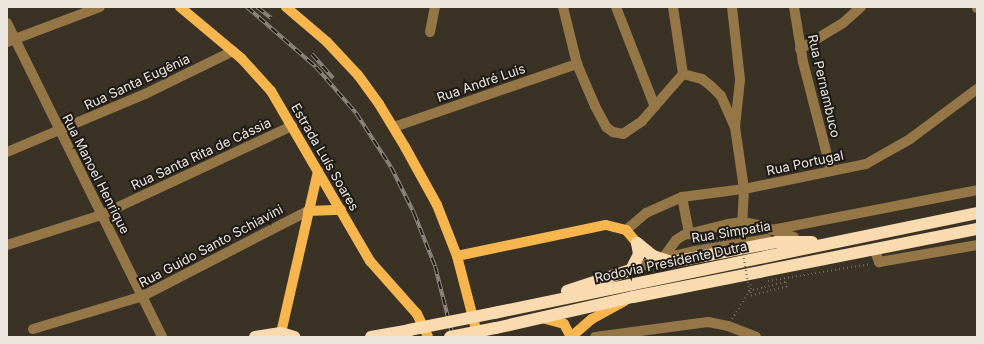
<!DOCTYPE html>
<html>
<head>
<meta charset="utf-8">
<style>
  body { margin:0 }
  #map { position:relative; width:984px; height:344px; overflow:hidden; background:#3a3225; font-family:Inter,sans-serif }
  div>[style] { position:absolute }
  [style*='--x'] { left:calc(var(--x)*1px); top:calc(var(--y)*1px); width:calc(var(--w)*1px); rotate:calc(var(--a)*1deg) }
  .path>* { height:1.5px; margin-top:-0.75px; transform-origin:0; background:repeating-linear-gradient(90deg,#716a5f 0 1px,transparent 0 4px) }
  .minor>* { height:10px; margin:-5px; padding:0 5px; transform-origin:5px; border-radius:5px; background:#957647 }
  .major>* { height:10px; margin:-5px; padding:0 5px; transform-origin:5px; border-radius:5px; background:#f7b64d }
  .highway>* { height:12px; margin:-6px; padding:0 6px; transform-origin:6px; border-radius:6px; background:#f9dbaf }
  .rail>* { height:4px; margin-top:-2px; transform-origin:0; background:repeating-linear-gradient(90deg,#1e1a15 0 8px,#90897f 0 16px); box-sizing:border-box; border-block:1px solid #90897f }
  .path-bridge>* { height:1.5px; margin-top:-0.75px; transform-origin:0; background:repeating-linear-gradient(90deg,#716a5f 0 1px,transparent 0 4px) }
  .highway-bridge>* { height:12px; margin:-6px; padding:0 6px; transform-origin:6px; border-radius:6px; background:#f9dbaf }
  span { translate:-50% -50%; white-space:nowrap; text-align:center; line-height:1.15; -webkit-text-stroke:4px #1e1a15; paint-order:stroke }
  .street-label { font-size:13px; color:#ece6df }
  .frame { position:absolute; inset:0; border:8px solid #ece6df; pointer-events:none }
</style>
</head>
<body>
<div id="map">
  <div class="path">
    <div style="--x:768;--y:281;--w:104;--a:-9.4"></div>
    <div style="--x:751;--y:284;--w:12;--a:90"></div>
    <div style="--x:556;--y:337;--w:2;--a:0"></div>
  </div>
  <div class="minor">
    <div style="--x:563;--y:7;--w:59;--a:76.2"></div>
    <div style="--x:577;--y:64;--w:46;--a:66.8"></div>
    <div style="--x:595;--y:106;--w:24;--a:62"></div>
    <div style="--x:606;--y:127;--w:9;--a:36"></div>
    <div style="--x:613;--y:132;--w:10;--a:11"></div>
    <div style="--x:623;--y:134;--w:23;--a:-34"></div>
    <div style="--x:642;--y:121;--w:62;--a:-48.9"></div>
    <div style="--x:616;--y:7;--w:107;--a:68.7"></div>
    <div style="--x:673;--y:7;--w:68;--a:81.5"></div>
    <div style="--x:732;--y:7;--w:73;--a:83.7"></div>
    <div style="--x:740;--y:80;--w:47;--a:96.1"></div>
    <div style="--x:794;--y:7;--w:56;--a:80.7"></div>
    <div style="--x:803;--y:62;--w:112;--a:75.5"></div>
    <div style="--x:977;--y:7;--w:1;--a:90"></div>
    <div style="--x:7;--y:23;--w:350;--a:63.7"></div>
    <div style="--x:430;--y:32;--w:25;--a:-79"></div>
    <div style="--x:7;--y:42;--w:99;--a:-20.6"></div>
    <div style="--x:800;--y:49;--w:50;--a:-31.2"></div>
    <div style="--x:843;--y:23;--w:24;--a:-42"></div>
    <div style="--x:683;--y:74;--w:20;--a:15"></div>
    <div style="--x:702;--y:79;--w:11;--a:38"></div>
    <div style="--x:711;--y:86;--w:14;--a:45"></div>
    <div style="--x:721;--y:96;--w:34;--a:66"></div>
    <div style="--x:735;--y:127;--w:63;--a:81.7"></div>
    <div style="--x:744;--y:189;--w:33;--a:93"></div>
    <div style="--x:394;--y:127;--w:194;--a:-19"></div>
    <div style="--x:7;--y:152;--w:150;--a:-22.8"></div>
    <div style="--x:145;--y:94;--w:98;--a:-26"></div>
    <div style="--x:682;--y:197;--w:38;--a:79"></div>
    <div style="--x:626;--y:230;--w:26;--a:-40"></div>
    <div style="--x:646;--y:213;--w:39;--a:-24"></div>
    <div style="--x:682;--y:197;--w:63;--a:-7.4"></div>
    <div style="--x:744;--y:189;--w:125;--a:-11.6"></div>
    <div style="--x:866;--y:164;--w:51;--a:-29.6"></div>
    <div style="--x:910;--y:139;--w:84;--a:-36.7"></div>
    <div style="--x:772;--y:230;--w:209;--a:-11"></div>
    <div style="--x:7;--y:245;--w:99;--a:-17.7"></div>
    <div style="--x:101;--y:215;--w:211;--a:-25"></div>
    <div style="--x:876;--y:254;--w:9;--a:69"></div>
    <div style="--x:879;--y:262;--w:99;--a:-9.8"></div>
    <div style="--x:663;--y:258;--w:22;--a:-54"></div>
    <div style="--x:676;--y:240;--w:9;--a:-32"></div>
    <div style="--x:684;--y:235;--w:45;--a:-14"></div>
    <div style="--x:728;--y:224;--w:14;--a:-8"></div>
    <div style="--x:742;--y:222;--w:17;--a:10"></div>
    <div style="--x:759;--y:225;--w:37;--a:19"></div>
    <div style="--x:631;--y:270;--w:31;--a:-21"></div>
    <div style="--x:660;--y:259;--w:36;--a:-13"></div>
    <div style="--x:695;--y:251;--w:73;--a:-9.5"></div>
    <div style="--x:33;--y:329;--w:115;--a:-16.7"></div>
    <div style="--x:143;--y:296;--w:186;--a:-27.3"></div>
    <div style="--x:595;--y:337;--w:114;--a:-7.6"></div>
    <div style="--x:708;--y:322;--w:20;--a:11"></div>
    <div style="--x:728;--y:326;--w:30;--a:21"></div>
  </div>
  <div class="major">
    <div style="--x:180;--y:7;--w:80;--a:39.9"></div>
    <div style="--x:241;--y:58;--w:45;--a:47.7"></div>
    <div style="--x:271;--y:91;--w:197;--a:59.8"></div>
    <div style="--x:370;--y:261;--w:71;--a:48.4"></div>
    <div style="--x:417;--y:314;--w:25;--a:64"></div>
    <div style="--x:286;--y:7;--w:54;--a:40.5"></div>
    <div style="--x:327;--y:42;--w:45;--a:46.8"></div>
    <div style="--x:358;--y:75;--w:36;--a:54"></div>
    <div style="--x:379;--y:104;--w:50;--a:58.8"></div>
    <div style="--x:405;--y:147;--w:66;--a:61.1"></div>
    <div style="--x:437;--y:205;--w:55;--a:68.6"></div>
    <div style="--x:457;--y:256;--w:84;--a:75.5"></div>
    <div style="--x:308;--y:211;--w:33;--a:-2"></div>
    <div style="--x:457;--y:256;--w:152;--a:-11.8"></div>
    <div style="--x:606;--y:225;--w:21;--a:14"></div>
    <div style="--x:626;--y:230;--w:17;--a:50"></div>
    <div style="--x:542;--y:318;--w:23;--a:15"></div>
    <div style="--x:564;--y:324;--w:15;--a:62"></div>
    <div style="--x:281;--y:333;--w:166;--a:-77.1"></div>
    <div style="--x:571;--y:337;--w:28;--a:-41"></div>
    <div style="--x:592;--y:319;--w:37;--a:-29"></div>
  </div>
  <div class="highway">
    <div style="--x:637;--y:243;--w:21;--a:39"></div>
    <div style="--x:653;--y:256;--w:20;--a:18"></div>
    <div style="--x:672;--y:262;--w:107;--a:-10.8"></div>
    <div style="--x:777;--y:242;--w:35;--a:0"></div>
    <div style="--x:567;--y:291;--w:67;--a:-18.2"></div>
    <div style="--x:631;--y:270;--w:18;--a:-63"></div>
    <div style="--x:639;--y:254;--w:11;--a:-100"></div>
    <div style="--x:494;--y:313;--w:493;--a:-11.7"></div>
    <div style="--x:496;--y:328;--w:140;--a:-12.8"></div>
    <div style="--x:633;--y:297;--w:351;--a:-11.2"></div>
    <div style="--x:255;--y:337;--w:26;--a:-9"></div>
    <div style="--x:281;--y:333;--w:14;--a:17"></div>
    <div style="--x:371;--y:337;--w:39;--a:-10"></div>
  </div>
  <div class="rail">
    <div style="--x:247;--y:7;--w:91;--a:41"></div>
    <div style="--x:316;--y:67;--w:61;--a:49"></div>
    <div style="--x:356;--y:113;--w:64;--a:57.1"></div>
    <div style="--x:391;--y:167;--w:51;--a:63.4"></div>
    <div style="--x:414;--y:213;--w:57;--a:68.4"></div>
    <div style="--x:435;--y:266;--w:73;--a:75.8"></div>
    <div style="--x:257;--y:7;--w:18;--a:38"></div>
    <div style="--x:312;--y:54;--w:32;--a:49"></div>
  </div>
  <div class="path-bridge">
    <div style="--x:749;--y:291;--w:38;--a:-14"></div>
    <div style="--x:786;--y:282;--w:5;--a:79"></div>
    <div style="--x:787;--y:287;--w:37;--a:166"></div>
    <div style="--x:728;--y:326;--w:41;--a:-59"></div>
    <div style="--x:749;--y:291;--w:54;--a:-99.6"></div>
    <div style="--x:740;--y:238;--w:43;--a:167.9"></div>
    <div style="--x:698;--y:247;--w:5;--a:-101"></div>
    <div style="--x:697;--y:242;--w:41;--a:-11.3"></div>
  </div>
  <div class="highway-bridge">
    <div style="--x:409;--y:330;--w:87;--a:-11.3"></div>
    <div style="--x:450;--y:337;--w:47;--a:-11.1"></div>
  </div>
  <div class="street-label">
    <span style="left:137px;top:82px;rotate:-25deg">Rua Santa Eugênia</span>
    <span style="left:481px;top:83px;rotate:-19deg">Rua André Luis</span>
    <span style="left:824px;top:86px;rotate:77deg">Rua Pernambuco</span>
    <span style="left:201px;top:154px;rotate:-25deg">Rua Santa Rita de Cássia</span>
    <span style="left:325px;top:157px;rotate:60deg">Estrada Luís Soares</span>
    <span style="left:805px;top:163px;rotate:-12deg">Rua Portugal</span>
    <span style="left:96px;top:174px;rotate:63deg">Rua Manoel Henrique</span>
    <span style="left:731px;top:232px;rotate:-9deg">Rua Simpatia</span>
    <span style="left:211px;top:246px;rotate:-28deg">Rua Guido Santo Schiavini</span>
    <span style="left:671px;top:262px;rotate:-12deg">Rodovia Presidente Dutra</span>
  </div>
  <div class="frame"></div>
</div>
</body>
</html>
